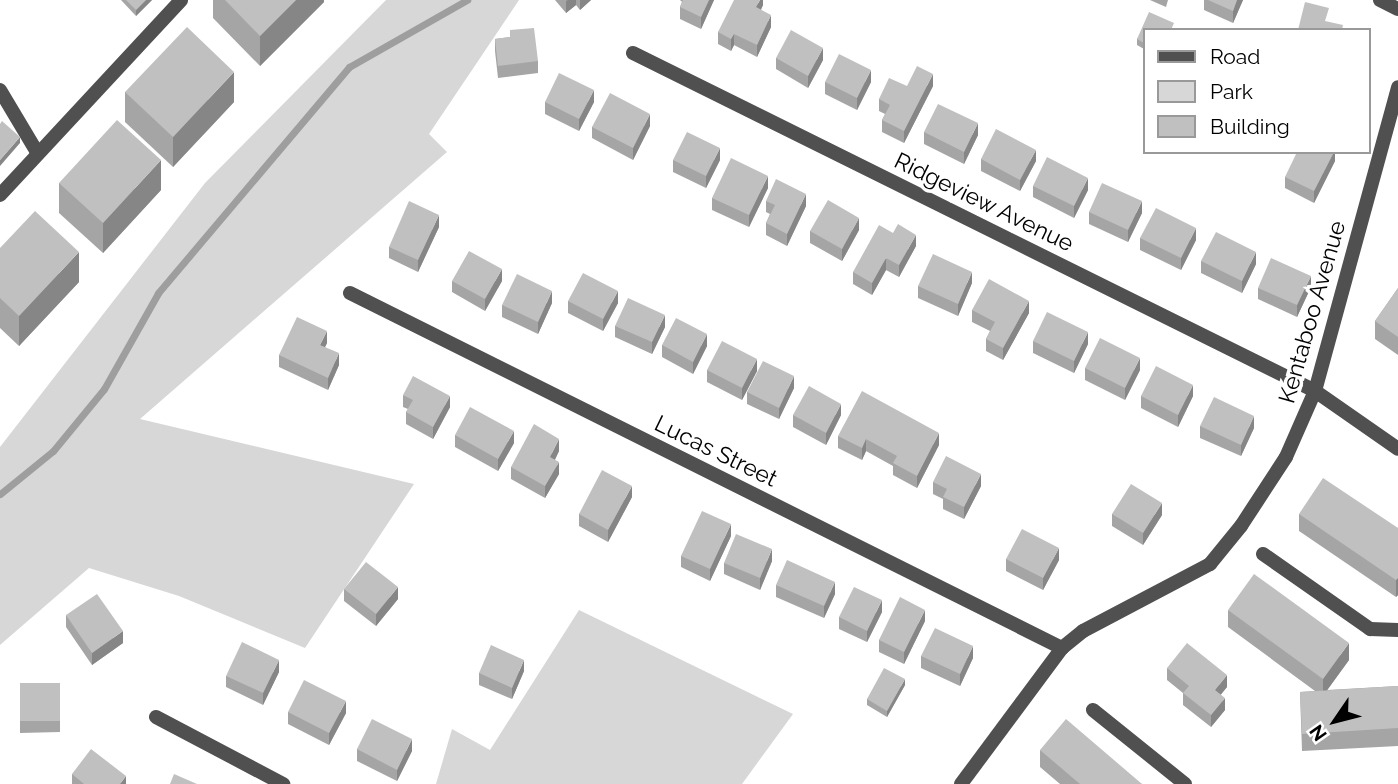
<!DOCTYPE html>
<html>
<head>
<meta charset="utf-8">
<style>
  body { margin:0 }
  #map { position:relative; width:1398px; height:784px; overflow:hidden; background:#fff; font-family:Raleway,sans-serif }
  div>[style] { position:absolute }
  [style*='--x'] { left:calc(var(--x)*1px); top:calc(var(--y)*1px); width:calc(var(--w)*1px); rotate:calc(var(--a)*1deg) }
  .green>* { inset:0; background:#d7d7d7 }
  .stream>* { height:7px; margin:-3.5px; padding:0 3.5px; transform-origin:3.5px; border-radius:3.5px; background:#9e9e9e }
  .minor>* { height:14px; margin:-7px; padding:0 7px; transform-origin:7px; border-radius:7px; background:#505050 }
  .wall>* { inset:0; background:#a5a5a5 }
  .shaded-wall>* { inset:0; background:#868686 }
  .building>* { inset:0; background:#c0c0c0 }
  span { translate:-50% -50%; white-space:nowrap; text-align:center; line-height:1.15; -webkit-text-stroke:7px #fff; paint-order:stroke }
  .street-label { font-size:23px; color:#000 }
  .legend { position:absolute; left:1143px; top:28px; width:228px; height:126px; box-sizing:border-box; background:#fff; border:2px solid #999; margin:0; padding:9px 12px; list-style:none; font-size:21px; color:#000 }
  .legend li { display:flex; align-items:center; gap:14px; height:35px }
  .legend b { width:35px; border:2px solid #999 }
  .north { position:absolute; left:1300px; top:686px; width:70px; height:70px; -webkit-text-stroke:5px #fff; paint-order:stroke; rotate:235deg; font-size:19px; font-weight:700; line-height:28px; text-align:center; color:#000 }
  .north::after { content:''; display:block; margin:auto; width:24px; height:32px; background:#000; clip-path:polygon(50% 0,100% 100%,50% 72%,0 100%) }
</style>
</head>
<body>
<div id="map">
  <div class="green">
    <div style="clip-path:polygon(386px 0,519px 0,429px 134px,447px 152px,140px 419px,414px 484px,305px 648px,179px 596px,89px 568px,0 645px,0 447px,205px 183px)"></div>
    <div style="clip-path:polygon(579px 610px,793px 714px,742px 784px,436px 784px,452px 729px,490px 750px)"></div>
  </div>
  <div class="stream">
    <div style="--x:0;--y:494;--w:68;--a:-39.1"></div>
    <div style="--x:53;--y:451;--w:80;--a:-50.6"></div>
    <div style="--x:104;--y:389;--w:110;--a:-60.6"></div>
    <div style="--x:158;--y:293;--w:296;--a:-49.8"></div>
    <div style="--x:349;--y:67;--w:136;--a:-29.6"></div>
  </div>
  <div class="minor">
    <div style="--x:1380;--y:0;--w:20;--a:27"></div>
    <div style="--x:633;--y:53;--w:761;--a:26.36"></div>
    <div style="--x:1315;--y:391;--w:101;--a:34.9"></div>
    <div style="--x:0;--y:90;--w:72;--a:59.2"></div>
    <div style="--x:0;--y:195;--w:266;--a:-47.1"></div>
    <div style="--x:350;--y:293;--w:796;--a:26.5"></div>
    <div style="--x:1263;--y:554;--w:131;--a:35"></div>
    <div style="--x:1370;--y:629;--w:28;--a:2"></div>
    <div style="--x:1093;--y:710;--w:118;--a:38.8"></div>
    <div style="--x:156;--y:717;--w:144;--a:27.8"></div>
    <div style="--x:961;--y:784;--w:169;--a:-53.4"></div>
    <div style="--x:1062;--y:648;--w:27;--a:-39"></div>
    <div style="--x:1083;--y:631;--w:144;--a:-27.8"></div>
    <div style="--x:1210;--y:564;--w:49;--a:-50.8"></div>
    <div style="--x:1241;--y:526;--w:82;--a:-56.9"></div>
    <div style="--x:1286;--y:457;--w:72;--a:-66.3"></div>
    <div style="--x:1315;--y:391;--w:315;--a:-74.7"></div>
  </div>
  <div class="wall">
    <div style="clip-path:polygon(121px 0,152px 0,136px 16px)"></div>
    <div style="clip-path:polygon(213px 0,324px 0,324px 2px,260px 66px,213px 18px)"></div>
    <div style="clip-path:polygon(555px 0,591px 0,580px 10px,576px 5px,566px 13px)"></div>
    <div style="clip-path:polygon(680px 0,714px 0,701px 29px,680px 19px,680px 7px,682px 2px)"></div>
    <div style="clip-path:polygon(763px 0,763px 5px,761px 10px,771px 27px,757px 57px,734px 45px,731px 51px,718px 44px,718px 32px)"></div>
    <div style="clip-path:polygon(1150px 0,1168px 0,1166px 7px)"></div>
    <div style="clip-path:polygon(1204px 0,1243px 0,1233px 23px,1204px 10px)"></div>
    <div style="clip-path:polygon(510px 30px,538px 61px,538px 73px,498px 78px,495px 51px,495px 39px,510px 37px)"></div>
    <div style="clip-path:polygon(1144px 30px,1144px 49px,1137px 45px,1137px 39px)"></div>
    <div style="clip-path:polygon(776px 58px,823px 60px,808px 88px,776px 69px)"></div>
    <div style="clip-path:polygon(825px 82px,871px 82px,857px 110px,825px 94px)"></div>
    <div style="clip-path:polygon(907px 86px,933px 86px,904px 143px,882px 132px,882px 120px,885px 114px,879px 111px,879px 99px)"></div>
    <div style="clip-path:polygon(125px 92px,234px 102px,173px 167px,125px 122px)"></div>
    <div style="clip-path:polygon(545px 102px,594px 102px,579px 131px,545px 114px)"></div>
    <div style="clip-path:polygon(650px 126px,633px 160px,592px 138px,592px 127px)"></div>
    <div style="clip-path:polygon(924px 132px,978px 135px,964px 164px,924px 144px)"></div>
    <div style="clip-path:polygon(1335px 152px,1335px 161px,1314px 203px,1285px 188px,1285px 177px)"></div>
    <div style="clip-path:polygon(981px 159px,1036px 161px,1020px 191px,981px 171px)"></div>
    <div style="clip-path:polygon(673px 160px,720px 160px,706px 188px,673px 172px)"></div>
    <div style="clip-path:polygon(59px 183px,161px 190px,103px 253px,59px 213px)"></div>
    <div style="clip-path:polygon(1033px 186px,1088px 190px,1074px 218px,1033px 197px)"></div>
    <div style="clip-path:polygon(768px 188px,749px 227px,712px 210px,712px 198px)"></div>
    <div style="clip-path:polygon(766px 201px,806px 206px,787px 246px,766px 235px,766px 223px,770px 214px,766px 212px)"></div>
    <div style="clip-path:polygon(1089px 212px,1142px 213px,1128px 242px,1089px 224px)"></div>
    <div style="clip-path:polygon(439px 227px,418px 272px,389px 258px,389px 247px)"></div>
    <div style="clip-path:polygon(859px 230px,842px 261px,810px 243px,810px 231px)"></div>
    <div style="clip-path:polygon(1140px 238px,1196px 240px,1181px 270px,1140px 250px)"></div>
    <div style="clip-path:polygon(916px 246px,899px 277px,886px 270px,872px 295px,853px 284px,853px 272px)"></div>
    <div style="clip-path:polygon(0 248px,79px 282px,19px 346px,0 328px)"></div>
    <div style="clip-path:polygon(1201px 261px,1256px 264px,1242px 293px,1201px 273px)"></div>
    <div style="clip-path:polygon(452px 281px,502px 281px,485px 311px,452px 292px)"></div>
    <div style="clip-path:polygon(972px 283px,958px 316px,918px 298px,918px 286px)"></div>
    <div style="clip-path:polygon(1311px 287px,1297px 317px,1258px 299px,1258px 288px)"></div>
    <div style="clip-path:polygon(1398px 288px,1398px 355px,1375px 339px,1375px 321px)"></div>
    <div style="clip-path:polygon(568px 301px,618px 303px,603px 331px,568px 313px)"></div>
    <div style="clip-path:polygon(552px 303px,538px 334px,502px 317px,502px 305px)"></div>
    <div style="clip-path:polygon(972px 310px,1029px 313px,1003px 360px,986px 351px,986px 339px,990px 331px,972px 322px)"></div>
    <div style="clip-path:polygon(615px 326px,665px 327px,652px 354px,615px 337px)"></div>
    <div style="clip-path:polygon(1033px 341px,1088px 344px,1074px 373px,1033px 353px)"></div>
    <div style="clip-path:polygon(327px 343px,325px 347px,339px 365px,328px 390px,279px 367px,279px 355px)"></div>
    <div style="clip-path:polygon(662px 345px,707px 346px,693px 374px,662px 357px)"></div>
    <div style="clip-path:polygon(1085px 368px,1140px 370px,1125px 400px,1085px 380px)"></div>
    <div style="clip-path:polygon(707px 370px,757px 371px,742px 400px,707px 382px)"></div>
    <div style="clip-path:polygon(794px 388px,779px 419px,747px 404px,747px 392px)"></div>
    <div style="clip-path:polygon(403px 395px,450px 407px,433px 439px,406px 424px,406px 412px,408px 409px,403px 407px)"></div>
    <div style="clip-path:polygon(1141px 396px,1193px 396px,1178px 427px,1141px 408px)"></div>
    <div style="clip-path:polygon(793px 415px,841px 415px,826px 445px,793px 427px)"></div>
    <div style="clip-path:polygon(1200px 426px,1254px 428px,1241px 456px,1200px 438px)"></div>
    <div style="clip-path:polygon(455px 435px,514px 443px,498px 471px,455px 447px)"></div>
    <div style="clip-path:polygon(838px 436px,939px 445px,917px 488px,893px 475px,893px 466px,866px 451px,862px 460px,838px 448px)"></div>
    <div style="clip-path:polygon(559px 451px,555px 460px,559px 474px,545px 498px,511px 479px,511px 467px)"></div>
    <div style="clip-path:polygon(933px 482px,981px 486px,964px 519px,943px 509px,943px 499px,933px 494px)"></div>
    <div style="clip-path:polygon(632px 497px,608px 542px,579px 526px,579px 514px)"></div>
    <div style="clip-path:polygon(1112px 514px,1162px 515px,1143px 545px,1112px 526px)"></div>
    <div style="clip-path:polygon(1299px 514px,1398px 528px,1398px 595px,1396px 597px,1299px 531px)"></div>
    <div style="clip-path:polygon(731px 536px,710px 581px,681px 567px,681px 556px)"></div>
    <div style="clip-path:polygon(1006px 559px,1059px 560px,1043px 590px,1006px 571px)"></div>
    <div style="clip-path:polygon(772px 561px,760px 590px,724px 574px,724px 563px)"></div>
    <div style="clip-path:polygon(776px 585px,835px 594px,824px 618px,776px 597px)"></div>
    <div style="clip-path:polygon(344px 589px,398px 599px,376px 626px,344px 601px)"></div>
    <div style="clip-path:polygon(1228px 610px,1349px 660px,1327px 690px,1398px 686px,1398px 746px,1302px 751px,1300px 692px,1315px 691px,1228px 627px)"></div>
    <div style="clip-path:polygon(882px 612px,867px 642px,839px 629px,839px 617px)"></div>
    <div style="clip-path:polygon(66px 615px,123px 643px,92px 665px,66px 627px)"></div>
    <div style="clip-path:polygon(925px 621px,904px 664px,879px 652px,879px 640px)"></div>
    <div style="clip-path:polygon(921px 656px,973px 658px,960px 686px,921px 668px)"></div>
    <div style="clip-path:polygon(1167px 668px,1227px 687px,1220px 695px,1225px 710px,1211px 727px,1183px 705px,1183px 693px,1167px 680px)"></div>
    <div style="clip-path:polygon(524px 671px,512px 699px,479px 685px,479px 673px)"></div>
    <div style="clip-path:polygon(279px 672px,263px 705px,226px 687px,226px 676px)"></div>
    <div style="clip-path:polygon(20px 683px,60px 683px,60px 732px,20px 733px)"></div>
    <div style="clip-path:polygon(905px 685px,887px 717px,867px 705px,867px 699px)"></div>
    <div style="clip-path:polygon(288px 712px,346px 713px,329px 745px,288px 724px)"></div>
    <div style="clip-path:polygon(357px 749px,412px 751px,397px 781px,357px 761px)"></div>
    <div style="clip-path:polygon(1040px 750px,1142px 784px,1060px 784px,1040px 767px)"></div>
    <div style="clip-path:polygon(72px 774px,126px 784px,72px 784px)"></div>
  </div>
  <div class="shaded-wall">
    <div style="clip-path:polygon(146px 0,152px 0,136px 16px,136px 10px)"></div>
    <div style="clip-path:polygon(296px 0,324px 0,324px 2px,260px 66px,260px 36px)"></div>
    <div style="clip-path:polygon(568px 0,576px 0,576px 5px,566px 13px,566px 1px)"></div>
    <div style="clip-path:polygon(580px 0,591px 0,580px 10px)"></div>
    <div style="clip-path:polygon(709px 0,714px 0,701px 29px,701px 17px)"></div>
    <div style="clip-path:polygon(760px 0,763px 0,763px 5px,756px 19px,756px 7px)"></div>
    <div style="clip-path:polygon(1237px 0,1243px 0,1233px 23px,1233px 11px)"></div>
    <div style="clip-path:polygon(771px 15px,771px 27px,757px 57px,757px 45px)"></div>
    <div style="clip-path:polygon(734px 34px,734px 45px,731px 51px,731px 39px)"></div>
    <div style="clip-path:polygon(823px 48px,823px 60px,808px 88px,808px 76px)"></div>
    <div style="clip-path:polygon(871px 70px,871px 82px,857px 110px,857px 98px)"></div>
    <div style="clip-path:polygon(234px 72px,234px 102px,173px 167px,173px 137px)"></div>
    <div style="clip-path:polygon(933px 74px,933px 86px,904px 143px,904px 131px)"></div>
    <div style="clip-path:polygon(594px 90px,594px 102px,579px 131px,579px 119px)"></div>
    <div style="clip-path:polygon(650px 114px,650px 126px,633px 160px,633px 148px)"></div>
    <div style="clip-path:polygon(978px 123px,978px 135px,964px 164px,964px 152px)"></div>
    <div style="clip-path:polygon(20px 137px,20px 143px,0 166px,0 160px)"></div>
    <div style="clip-path:polygon(720px 148px,720px 160px,706px 188px,706px 176px)"></div>
    <div style="clip-path:polygon(1036px 150px,1036px 161px,1020px 191px,1020px 180px)"></div>
    <div style="clip-path:polygon(1334px 152px,1335px 152px,1335px 161px,1314px 203px,1314px 191px)"></div>
    <div style="clip-path:polygon(161px 160px,161px 190px,103px 253px,103px 223px)"></div>
    <div style="clip-path:polygon(768px 176px,768px 188px,749px 227px,749px 215px)"></div>
    <div style="clip-path:polygon(1088px 178px,1088px 190px,1074px 218px,1074px 206px)"></div>
    <div style="clip-path:polygon(806px 194px,806px 206px,787px 246px,787px 234px)"></div>
    <div style="clip-path:polygon(1142px 201px,1142px 213px,1128px 242px,1128px 230px)"></div>
    <div style="clip-path:polygon(439px 215px,439px 227px,418px 272px,418px 260px)"></div>
    <div style="clip-path:polygon(859px 218px,859px 230px,842px 261px,842px 249px)"></div>
    <div style="clip-path:polygon(1196px 228px,1196px 240px,1181px 270px,1181px 258px)"></div>
    <div style="clip-path:polygon(916px 235px,916px 246px,899px 277px,899px 265px)"></div>
    <div style="clip-path:polygon(79px 252px,79px 282px,19px 346px,19px 316px)"></div>
    <div style="clip-path:polygon(1256px 252px,1256px 264px,1242px 293px,1242px 281px)"></div>
    <div style="clip-path:polygon(886px 258px,886px 270px,872px 295px,872px 283px)"></div>
    <div style="clip-path:polygon(502px 269px,502px 281px,485px 311px,485px 299px)"></div>
    <div style="clip-path:polygon(972px 272px,972px 283px,958px 316px,958px 304px)"></div>
    <div style="clip-path:polygon(1311px 276px,1311px 287px,1297px 317px,1297px 305px)"></div>
    <div style="clip-path:polygon(552px 291px,552px 303px,538px 334px,538px 322px)"></div>
    <div style="clip-path:polygon(618px 291px,618px 303px,603px 331px,603px 319px)"></div>
    <div style="clip-path:polygon(1029px 301px,1029px 313px,1003px 360px,1003px 348px)"></div>
    <div style="clip-path:polygon(665px 315px,665px 327px,652px 354px,652px 342px)"></div>
    <div style="clip-path:polygon(327px 331px,327px 343px,320px 357px,320px 345px)"></div>
    <div style="clip-path:polygon(1088px 332px,1088px 344px,1074px 373px,1074px 361px)"></div>
    <div style="clip-path:polygon(707px 334px,707px 346px,693px 374px,693px 362px)"></div>
    <div style="clip-path:polygon(339px 353px,339px 365px,328px 390px,328px 378px)"></div>
    <div style="clip-path:polygon(1140px 358px,1140px 370px,1125px 400px,1125px 388px)"></div>
    <div style="clip-path:polygon(757px 359px,757px 371px,742px 400px,742px 388px)"></div>
    <div style="clip-path:polygon(794px 376px,794px 388px,779px 419px,779px 408px)"></div>
    <div style="clip-path:polygon(1193px 385px,1193px 396px,1178px 427px,1178px 415px)"></div>
    <div style="clip-path:polygon(450px 396px,450px 407px,433px 439px,433px 427px)"></div>
    <div style="clip-path:polygon(841px 404px,841px 415px,826px 445px,826px 433px)"></div>
    <div style="clip-path:polygon(1254px 416px,1254px 428px,1241px 456px,1241px 445px)"></div>
    <div style="clip-path:polygon(514px 431px,514px 443px,498px 471px,498px 459px)"></div>
    <div style="clip-path:polygon(939px 433px,939px 445px,917px 488px,917px 476px)"></div>
    <div style="clip-path:polygon(559px 439px,559px 451px,550px 469px,550px 457px)"></div>
    <div style="clip-path:polygon(866px 439px,866px 451px,862px 460px,862px 448px)"></div>
    <div style="clip-path:polygon(559px 462px,559px 474px,545px 498px,545px 486px)"></div>
    <div style="clip-path:polygon(981px 474px,981px 486px,964px 519px,964px 507px)"></div>
    <div style="clip-path:polygon(632px 486px,632px 497px,608px 542px,608px 530px)"></div>
    <div style="clip-path:polygon(1162px 503px,1162px 515px,1143px 545px,1143px 533px)"></div>
    <div style="clip-path:polygon(731px 524px,731px 536px,710px 581px,710px 569px)"></div>
    <div style="clip-path:polygon(1059px 548px,1059px 560px,1043px 590px,1043px 578px)"></div>
    <div style="clip-path:polygon(772px 549px,772px 561px,760px 590px,760px 578px)"></div>
    <div style="clip-path:polygon(1398px 578px,1398px 595px,1396px 597px,1396px 580px)"></div>
    <div style="clip-path:polygon(835px 582px,835px 594px,824px 618px,824px 606px)"></div>
    <div style="clip-path:polygon(398px 587px,398px 599px,376px 626px,376px 614px)"></div>
    <div style="clip-path:polygon(882px 600px,882px 612px,867px 642px,867px 631px)"></div>
    <div style="clip-path:polygon(925px 610px,925px 621px,904px 664px,904px 652px)"></div>
    <div style="clip-path:polygon(123px 631px,123px 643px,92px 665px,92px 653px)"></div>
    <div style="clip-path:polygon(1349px 643px,1349px 660px,1323px 696px,1323px 679px)"></div>
    <div style="clip-path:polygon(973px 646px,973px 658px,960px 686px,960px 674px)"></div>
    <div style="clip-path:polygon(279px 660px,279px 672px,263px 705px,263px 693px)"></div>
    <div style="clip-path:polygon(524px 660px,524px 671px,512px 699px,512px 688px)"></div>
    <div style="clip-path:polygon(1227px 675px,1227px 687px,1215px 702px,1215px 690px)"></div>
    <div style="clip-path:polygon(905px 679px,905px 685px,887px 717px,887px 711px)"></div>
    <div style="clip-path:polygon(1225px 698px,1225px 710px,1211px 727px,1211px 715px)"></div>
    <div style="clip-path:polygon(346px 701px,346px 713px,329px 745px,329px 733px)"></div>
    <div style="clip-path:polygon(412px 739px,412px 751px,397px 781px,397px 770px)"></div>
    <div style="clip-path:polygon(126px 776px,126px 784px,120px 784px)"></div>
  </div>
  <div class="building">
    <div style="clip-path:polygon(126px 0,146px 0,136px 10px)"></div>
    <div style="clip-path:polygon(225px 0,296px 0,260px 36px)"></div>
    <div style="clip-path:polygon(683px 0,709px 0,701px 17px,680px 7px)"></div>
    <div style="clip-path:polygon(734px 0,760px 0,756px 7px,771px 15px,757px 45px,734px 34px,731px 39px,718px 32px)"></div>
    <div style="clip-path:polygon(1208px 0,1237px 0,1233px 11px)"></div>
    <div style="clip-path:polygon(1305px 2px,1329px 8px,1325px 21px,1343px 25px,1342px 30px,1298px 30px)"></div>
    <div style="clip-path:polygon(1149px 12px,1174px 23px,1171px 30px,1144px 30px,1144px 43px,1137px 39px)"></div>
    <div style="clip-path:polygon(187px 27px,234px 72px,173px 137px,125px 92px)"></div>
    <div style="clip-path:polygon(534px 28px,538px 61px,498px 66px,495px 39px,510px 37px,510px 30px)"></div>
    <div style="clip-path:polygon(791px 30px,823px 48px,808px 76px,776px 58px)"></div>
    <div style="clip-path:polygon(839px 54px,871px 70px,857px 98px,825px 82px)"></div>
    <div style="clip-path:polygon(917px 66px,933px 74px,904px 131px,882px 120px,890px 105px,879px 99px,889px 78px,907px 86px)"></div>
    <div style="clip-path:polygon(559px 73px,594px 90px,579px 119px,545px 102px)"></div>
    <div style="clip-path:polygon(610px 93px,650px 114px,633px 148px,592px 127px)"></div>
    <div style="clip-path:polygon(938px 104px,978px 123px,964px 152px,924px 132px)"></div>
    <div style="clip-path:polygon(117px 120px,161px 160px,103px 223px,59px 183px)"></div>
    <div style="clip-path:polygon(2px 121px,20px 137px,0 160px,0 124px)"></div>
    <div style="clip-path:polygon(996px 129px,1036px 150px,1020px 180px,981px 159px)"></div>
    <div style="clip-path:polygon(687px 132px,720px 148px,706px 176px,673px 160px)"></div>
    <div style="clip-path:polygon(1297px 152px,1334px 152px,1314px 191px,1285px 177px)"></div>
    <div style="clip-path:polygon(1047px 157px,1088px 178px,1074px 206px,1033px 186px)"></div>
    <div style="clip-path:polygon(731px 158px,768px 176px,749px 215px,712px 198px)"></div>
    <div style="clip-path:polygon(776px 179px,806px 194px,787px 234px,766px 223px,775px 205px,766px 201px)"></div>
    <div style="clip-path:polygon(1102px 183px,1142px 201px,1128px 230px,1089px 212px)"></div>
    <div style="clip-path:polygon(828px 200px,859px 218px,842px 249px,810px 231px)"></div>
    <div style="clip-path:polygon(409px 201px,439px 215px,418px 260px,389px 247px)"></div>
    <div style="clip-path:polygon(1156px 208px,1196px 228px,1181px 258px,1140px 238px)"></div>
    <div style="clip-path:polygon(35px 211px,79px 252px,19px 316px,0 298px,0 248px)"></div>
    <div style="clip-path:polygon(898px 224px,916px 235px,899px 265px,886px 258px,872px 283px,853px 272px,879px 225px,893px 233px)"></div>
    <div style="clip-path:polygon(1216px 232px,1256px 252px,1242px 281px,1201px 261px)"></div>
    <div style="clip-path:polygon(469px 251px,502px 269px,485px 299px,452px 281px)"></div>
    <div style="clip-path:polygon(933px 254px,972px 272px,958px 304px,918px 286px)"></div>
    <div style="clip-path:polygon(1271px 258px,1311px 276px,1297px 305px,1258px 288px)"></div>
    <div style="clip-path:polygon(583px 273px,618px 291px,603px 319px,568px 301px)"></div>
    <div style="clip-path:polygon(517px 274px,552px 291px,538px 322px,502px 305px)"></div>
    <div style="clip-path:polygon(989px 279px,1029px 301px,1003px 348px,986px 339px,995px 322px,972px 310px)"></div>
    <div style="clip-path:polygon(1398px 288px,1398px 337px,1375px 321px)"></div>
    <div style="clip-path:polygon(628px 298px,665px 315px,652px 342px,615px 326px)"></div>
    <div style="clip-path:polygon(1047px 312px,1088px 332px,1074px 361px,1033px 341px)"></div>
    <div style="clip-path:polygon(297px 317px,327px 331px,320px 345px,339px 353px,328px 378px,279px 355px)"></div>
    <div style="clip-path:polygon(676px 318px,707px 334px,693px 362px,662px 345px)"></div>
    <div style="clip-path:polygon(1100px 338px,1140px 358px,1125px 388px,1085px 368px)"></div>
    <div style="clip-path:polygon(722px 341px,757px 359px,742px 388px,707px 370px)"></div>
    <div style="clip-path:polygon(763px 361px,794px 376px,779px 408px,747px 392px)"></div>
    <div style="clip-path:polygon(1156px 366px,1193px 385px,1178px 415px,1141px 396px)"></div>
    <div style="clip-path:polygon(413px 376px,450px 396px,433px 427px,406px 412px,413px 400px,403px 395px)"></div>
    <div style="clip-path:polygon(809px 386px,841px 404px,826px 433px,793px 415px)"></div>
    <div style="clip-path:polygon(862px 391px,939px 433px,917px 476px,893px 463px,897px 456px,866px 439px,862px 448px,838px 436px)"></div>
    <div style="clip-path:polygon(1214px 397px,1254px 416px,1241px 445px,1200px 426px)"></div>
    <div style="clip-path:polygon(470px 407px,514px 431px,498px 459px,455px 435px)"></div>
    <div style="clip-path:polygon(534px 424px,559px 439px,550px 457px,559px 462px,545px 486px,511px 467px)"></div>
    <div style="clip-path:polygon(946px 456px,981px 474px,964px 507px,943px 497px,947px 489px,933px 482px)"></div>
    <div style="clip-path:polygon(602px 470px,632px 486px,608px 530px,579px 514px)"></div>
    <div style="clip-path:polygon(1323px 478px,1398px 528px,1398px 578px,1396px 580px,1299px 514px)"></div>
    <div style="clip-path:polygon(1131px 484px,1162px 503px,1143px 533px,1112px 514px)"></div>
    <div style="clip-path:polygon(702px 511px,731px 524px,710px 569px,681px 556px)"></div>
    <div style="clip-path:polygon(1022px 529px,1059px 548px,1043px 578px,1006px 559px)"></div>
    <div style="clip-path:polygon(736px 534px,772px 549px,760px 578px,724px 563px)"></div>
    <div style="clip-path:polygon(787px 560px,835px 582px,824px 606px,776px 585px)"></div>
    <div style="clip-path:polygon(366px 562px,398px 587px,376px 614px,344px 589px)"></div>
    <div style="clip-path:polygon(1254px 574px,1349px 643px,1323px 679px,1228px 610px)"></div>
    <div style="clip-path:polygon(854px 587px,882px 600px,867px 631px,839px 617px)"></div>
    <div style="clip-path:polygon(97px 594px,123px 631px,92px 653px,66px 615px)"></div>
    <div style="clip-path:polygon(900px 597px,925px 610px,904px 652px,879px 640px)"></div>
    <div style="clip-path:polygon(935px 628px,973px 646px,960px 674px,921px 656px)"></div>
    <div style="clip-path:polygon(242px 642px,279px 660px,263px 693px,226px 676px)"></div>
    <div style="clip-path:polygon(1187px 643px,1227px 675px,1215px 690px,1225px 698px,1211px 715px,1183px 693px,1189px 686px,1167px 668px)"></div>
    <div style="clip-path:polygon(491px 645px,524px 660px,512px 688px,479px 673px)"></div>
    <div style="clip-path:polygon(884px 668px,905px 679px,887px 711px,867px 699px)"></div>
    <div style="clip-path:polygon(304px 680px,346px 701px,329px 733px,288px 712px)"></div>
    <div style="clip-path:polygon(20px 683px,60px 683px,60px 721px,20px 721px)"></div>
    <div style="clip-path:polygon(1398px 686px,1398px 728px,1302px 734px,1300px 692px)"></div>
    <div style="clip-path:polygon(372px 719px,412px 739px,397px 770px,357px 749px)"></div>
    <div style="clip-path:polygon(1066px 719px,1142px 784px,1080px 784px,1040px 750px)"></div>
    <div style="clip-path:polygon(91px 749px,126px 776px,120px 784px,84px 784px,72px 774px)"></div>
    <div style="clip-path:polygon(174px 774px,197px 784px,170px 784px)"></div>
  </div>
  <div class="street-label">
    <span style="left:984px;top:202px;rotate:26deg">Ridgeview Avenue</span>
    <span style="left:1312px;top:312px;rotate:-74deg">Kentaboo Avenue</span>
    <span style="left:716px;top:451px;rotate:26deg">Lucas Street</span>
  </div>
  <ul class="legend">
  <li><b style="height:9px;background:#505050"></b>Road</li>
  <li><b style="height:19px;background:#d7d7d7"></b>Park</li>
  <li><b style="height:19px;background:#c0c0c0"></b>Building</li>
  </ul>
  <div class="north">N</div>
</div>
</body>
</html>
